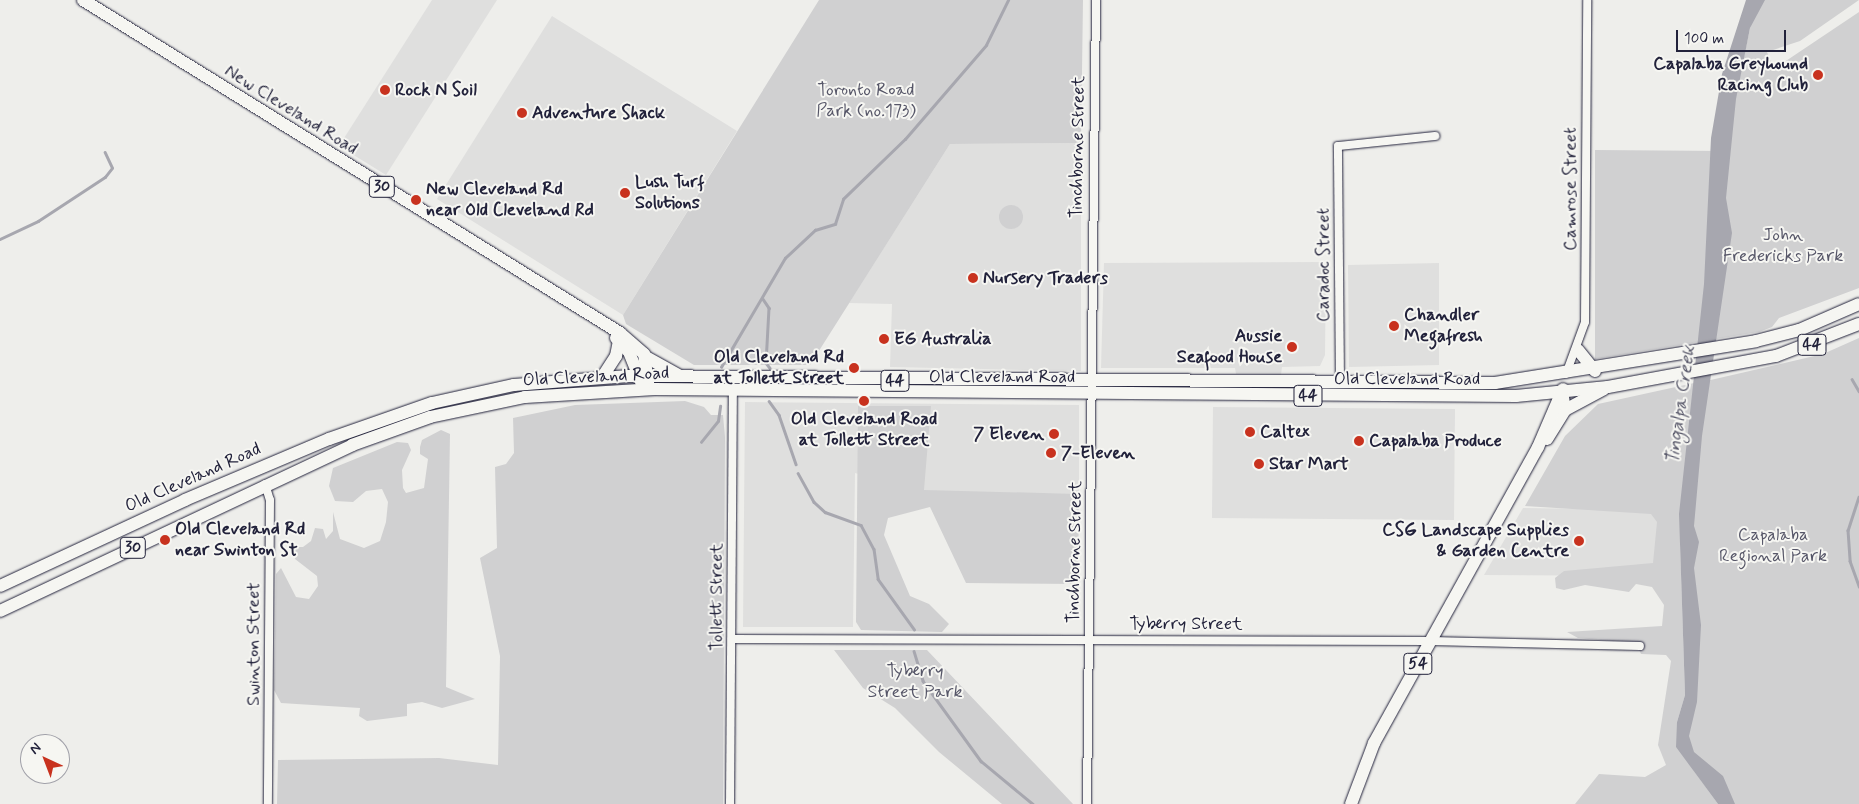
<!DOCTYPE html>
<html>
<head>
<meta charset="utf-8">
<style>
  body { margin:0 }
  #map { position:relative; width:1859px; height:804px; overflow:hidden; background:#eeeeeb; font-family:Mynerve,sans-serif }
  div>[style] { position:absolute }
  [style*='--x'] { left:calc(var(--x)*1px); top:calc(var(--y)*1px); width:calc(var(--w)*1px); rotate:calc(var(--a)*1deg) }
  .built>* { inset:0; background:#dfdfde }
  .green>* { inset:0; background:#d0d0d1 }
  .round { border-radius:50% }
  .water>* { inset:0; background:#a7a7af }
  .stream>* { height:2.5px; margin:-1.25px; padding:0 1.25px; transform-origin:1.25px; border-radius:1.25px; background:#a7a7af }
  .roads { filter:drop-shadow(0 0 1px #22223b) drop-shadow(0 0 1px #22223b) }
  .minor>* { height:8px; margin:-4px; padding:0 4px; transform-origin:4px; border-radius:4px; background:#f6f6f2 }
  .primary>* { height:12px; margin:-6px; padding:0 6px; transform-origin:6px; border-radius:6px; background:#f6f6f2 }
  .dots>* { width:14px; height:14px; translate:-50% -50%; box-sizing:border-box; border:2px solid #f6f6f2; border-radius:50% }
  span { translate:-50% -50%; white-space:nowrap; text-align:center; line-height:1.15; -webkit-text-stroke:4px #f6f6f2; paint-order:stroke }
  .shield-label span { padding:1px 4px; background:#f6f6f2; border:1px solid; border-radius:4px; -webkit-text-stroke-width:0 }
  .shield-label { font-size:16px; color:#22223b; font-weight:700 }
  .poi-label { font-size:18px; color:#22223b; font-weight:700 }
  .right { translate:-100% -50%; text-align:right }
  .left { translate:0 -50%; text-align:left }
  .park-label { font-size:18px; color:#565668 }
  .street-label { font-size:18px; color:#22223b }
  .water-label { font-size:19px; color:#575769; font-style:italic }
  .north { position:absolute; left:20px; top:734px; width:50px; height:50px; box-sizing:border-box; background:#f6f6f2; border:1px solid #a1a1a9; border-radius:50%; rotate:317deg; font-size:14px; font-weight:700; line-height:20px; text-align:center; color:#22223b }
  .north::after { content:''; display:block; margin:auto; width:18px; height:22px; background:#c8321e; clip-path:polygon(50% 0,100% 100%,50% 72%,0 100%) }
  .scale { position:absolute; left:1676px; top:30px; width:110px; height:22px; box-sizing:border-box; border:2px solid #22223b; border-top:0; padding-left:6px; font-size:15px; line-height:18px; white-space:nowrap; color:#22223b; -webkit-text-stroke:4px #f6f6f2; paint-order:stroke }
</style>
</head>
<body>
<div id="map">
  <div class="built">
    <div style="clip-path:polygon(432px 0,497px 0,386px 175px,339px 146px)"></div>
    <div style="clip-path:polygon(552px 16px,737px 131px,623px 315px,437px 199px)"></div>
    <div style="clip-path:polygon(1081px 143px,1081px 371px,890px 367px,892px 304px,849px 303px,950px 144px)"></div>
    <div style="clip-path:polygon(1326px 262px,1325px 355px,1320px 366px,1282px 367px,1281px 375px,1236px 374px,1235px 368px,1101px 368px,1104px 263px)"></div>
    <div style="clip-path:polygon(1439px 263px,1439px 365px,1349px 367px,1348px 265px)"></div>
    <div style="clip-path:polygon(745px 402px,1079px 405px,1079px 494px,923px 493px,855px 473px,853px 627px,743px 627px)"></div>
    <div style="clip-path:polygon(1213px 407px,1455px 409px,1454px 520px,1212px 518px)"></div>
    <div style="clip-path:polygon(1523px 508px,1663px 510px,1660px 576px,1484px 575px)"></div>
  </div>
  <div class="green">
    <div style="clip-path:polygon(819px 0,1083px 0,1081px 143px,950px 144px,810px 365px,694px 365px,626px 324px,623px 315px)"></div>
    <div style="clip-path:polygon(1756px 0,1859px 0,1800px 41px,1767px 52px,1774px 69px,1859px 12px,1859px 288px,1779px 318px,1772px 327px,1759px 332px,1595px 359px,1595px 150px,1724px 151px)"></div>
    <div class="round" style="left:999px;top:205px;width:24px;height:24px"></div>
    <div style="clip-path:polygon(1859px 338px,1859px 804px,1728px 804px,1690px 755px,1684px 726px,1691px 703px,1686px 549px,1702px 382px,1823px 354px)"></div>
    <div style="clip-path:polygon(1694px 383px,1680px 543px,1685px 695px,1677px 722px,1694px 771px,1718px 804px,1575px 804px,1599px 774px,1645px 777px,1666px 765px,1658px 745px,1671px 661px,1666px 655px,1641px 654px,1636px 643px,1578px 638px,1567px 632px,1662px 626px,1664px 605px,1652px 587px,1636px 584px,1629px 592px,1585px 585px,1564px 590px,1556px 588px,1555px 578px,1564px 571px,1653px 563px,1657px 522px,1651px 514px,1525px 506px,1565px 436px,1598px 404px)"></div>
    <div style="clip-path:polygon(685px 401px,704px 407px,711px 415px,723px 415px,725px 437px,723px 804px,277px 804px,278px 760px,439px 758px,498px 765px,500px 656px,480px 558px,497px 548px,495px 467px,506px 464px,514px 453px,513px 418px,575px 405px)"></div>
    <div style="clip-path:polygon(858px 406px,931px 406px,924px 490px,1079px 494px,1078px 584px,966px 583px,930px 507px,888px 518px,884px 535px,910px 596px,929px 604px,949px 624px,942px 632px,861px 630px,856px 622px)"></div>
    <div style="clip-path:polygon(441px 430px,450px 434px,446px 687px,475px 699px,442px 708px,422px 702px,407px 704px,407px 716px,367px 721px,359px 716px,360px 708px,281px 703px,274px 690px,276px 574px,281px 568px,296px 597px,309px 599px,318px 586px,317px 576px,295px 559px,292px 547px,303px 547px,311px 541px,315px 528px,323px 529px,326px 539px,333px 531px,333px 512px,340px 539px,364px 548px,380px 541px,386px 522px,388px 502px,382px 489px,366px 491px,353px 502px,335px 501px,329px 486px,333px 468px,397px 442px,408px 443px,411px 450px,402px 470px,403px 488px,406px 493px,424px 488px,428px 459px,420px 454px,420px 447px,422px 440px)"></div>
    <div style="clip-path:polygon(834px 650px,927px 650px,1073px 804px,1002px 804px,939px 752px,895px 708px,863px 688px)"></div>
  </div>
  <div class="water">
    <div style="clip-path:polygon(1746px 0,1765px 0,1750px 28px,1736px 99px,1726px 198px,1732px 233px,1702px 436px,1694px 526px,1699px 542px,1694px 568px,1701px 625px,1697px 702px,1689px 736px,1694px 752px,1723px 776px,1735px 804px,1718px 804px,1676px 747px,1677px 722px,1685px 695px,1679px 514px,1704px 284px,1711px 138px,1722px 74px)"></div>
  </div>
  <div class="stream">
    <div style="--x:0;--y:239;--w:42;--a:-25.3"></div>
    <div style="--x:38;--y:221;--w:80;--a:-33.3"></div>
    <div style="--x:105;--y:177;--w:11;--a:-52"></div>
    <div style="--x:112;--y:168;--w:17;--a:-115"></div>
    <div style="--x:763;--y:299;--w:11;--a:56"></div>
    <div style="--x:769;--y:308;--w:55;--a:93.1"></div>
    <div style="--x:766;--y:363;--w:6;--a:51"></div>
    <div style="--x:721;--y:367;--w:126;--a:-59.6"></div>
    <div style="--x:785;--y:258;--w:41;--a:-43"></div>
    <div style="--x:815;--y:230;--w:21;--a:-17"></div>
    <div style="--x:835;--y:224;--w:26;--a:-72"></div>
    <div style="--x:843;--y:199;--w:86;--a:-44.1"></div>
    <div style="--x:905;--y:139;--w:124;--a:-49.2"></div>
    <div style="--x:986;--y:45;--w:50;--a:-63.9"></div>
    <div style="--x:1852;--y:379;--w:14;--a:60"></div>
    <div style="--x:769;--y:401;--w:17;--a:54"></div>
    <div style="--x:779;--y:415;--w:52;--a:70.9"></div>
    <div style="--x:701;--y:442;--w:27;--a:-51"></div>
    <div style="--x:718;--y:421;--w:15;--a:-82"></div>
    <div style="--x:798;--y:473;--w:33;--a:61"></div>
    <div style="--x:814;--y:502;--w:15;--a:42"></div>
    <div style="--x:825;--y:512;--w:38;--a:20"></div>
    <div style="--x:861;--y:525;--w:27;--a:62"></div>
    <div style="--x:874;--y:549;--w:30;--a:82"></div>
    <div style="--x:878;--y:579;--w:62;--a:54.2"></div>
    <div style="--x:1859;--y:497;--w:35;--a:108"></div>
    <div style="--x:1848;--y:530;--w:31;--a:86"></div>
    <div style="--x:1850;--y:561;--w:27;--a:70"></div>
    <div style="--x:914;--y:651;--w:31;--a:73"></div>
    <div style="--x:923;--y:681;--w:99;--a:54.1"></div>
    <div style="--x:981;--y:761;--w:67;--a:39.6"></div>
  </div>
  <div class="roads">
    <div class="minor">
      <div style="--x:1566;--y:374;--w:55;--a:-69.9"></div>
      <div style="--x:1585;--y:322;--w:322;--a:-89.6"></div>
      <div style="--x:1340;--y:384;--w:238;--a:-90.5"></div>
      <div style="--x:1338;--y:146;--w:98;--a:-5.9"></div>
      <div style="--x:265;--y:484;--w:17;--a:73"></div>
      <div style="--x:270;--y:500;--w:304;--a:90.4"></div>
      <div style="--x:732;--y:639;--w:699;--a:0.16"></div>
      <div style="--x:1431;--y:641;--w:209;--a:1.4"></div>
      <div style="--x:730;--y:804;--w:413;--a:-89.6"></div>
      <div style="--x:1087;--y:804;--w:804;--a:-89.36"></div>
    </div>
    <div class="primary">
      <div style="--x:83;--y:0;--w:632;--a:31.8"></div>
      <div style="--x:620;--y:333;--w:32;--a:41"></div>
      <div style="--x:644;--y:354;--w:30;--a:82"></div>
      <div style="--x:616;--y:338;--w:19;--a:47"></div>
      <div style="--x:629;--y:352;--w:32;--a:68"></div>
      <div style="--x:1578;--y:350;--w:27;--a:51"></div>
      <div style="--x:646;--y:357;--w:37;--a:29"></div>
      <div style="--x:603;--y:376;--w:24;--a:-57"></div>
      <div style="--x:616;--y:356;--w:16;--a:-79"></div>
      <div style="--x:1565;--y:410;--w:44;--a:-28.3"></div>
      <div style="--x:1547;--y:439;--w:34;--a:-58"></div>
      <div style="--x:1565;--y:410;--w:18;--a:-99"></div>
      <div style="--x:0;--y:586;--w:204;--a:-24.9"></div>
      <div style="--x:185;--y:500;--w:156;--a:-23"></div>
      <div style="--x:329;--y:439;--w:109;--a:-19.3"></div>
      <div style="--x:432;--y:403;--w:84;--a:-12.4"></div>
      <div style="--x:514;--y:385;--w:115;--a:-4.5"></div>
      <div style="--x:629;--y:376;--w:866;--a:0.46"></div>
      <div style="--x:1495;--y:383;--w:264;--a:-9.1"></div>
      <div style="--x:1756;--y:341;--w:44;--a:-14.3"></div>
      <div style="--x:1799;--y:330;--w:65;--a:-23.4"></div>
      <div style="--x:0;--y:611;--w:389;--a:-25.2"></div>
      <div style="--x:352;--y:445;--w:83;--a:-19.7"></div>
      <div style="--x:430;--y:417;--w:97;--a:-11.9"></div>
      <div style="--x:525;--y:397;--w:130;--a:-3.5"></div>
      <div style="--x:655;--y:389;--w:861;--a:0.47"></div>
      <div style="--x:1516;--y:396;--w:92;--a:-5.6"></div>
      <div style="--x:1608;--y:387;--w:171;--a:-10.5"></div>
      <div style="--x:1776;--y:356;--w:89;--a:-21.1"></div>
      <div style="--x:1351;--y:804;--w:65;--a:-69.3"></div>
      <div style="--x:1374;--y:743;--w:338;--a:-61"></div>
      <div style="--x:1538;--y:447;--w:63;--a:-66.7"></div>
    </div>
  </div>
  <div class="dots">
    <div style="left:1818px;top:75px;background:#c8321e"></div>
    <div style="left:385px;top:90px;background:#c8321e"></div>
    <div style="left:522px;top:113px;background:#c8321e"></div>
    <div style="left:625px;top:193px;background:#c8321e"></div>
    <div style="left:416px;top:200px;background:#c8321e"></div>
    <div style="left:973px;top:278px;background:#c8321e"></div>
    <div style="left:1394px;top:326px;background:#c8321e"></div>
    <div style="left:884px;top:339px;background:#c8321e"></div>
    <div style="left:1292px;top:347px;background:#c8321e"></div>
    <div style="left:854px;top:368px;background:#c8321e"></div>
    <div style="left:864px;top:401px;background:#c8321e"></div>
    <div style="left:1250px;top:432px;background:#c8321e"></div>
    <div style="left:1054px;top:434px;background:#c8321e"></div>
    <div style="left:1359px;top:441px;background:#c8321e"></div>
    <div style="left:1051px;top:453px;background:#c8321e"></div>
    <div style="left:1259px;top:464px;background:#c8321e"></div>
    <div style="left:165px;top:540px;background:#c8321e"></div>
    <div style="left:1579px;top:541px;background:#c8321e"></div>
  </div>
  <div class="shield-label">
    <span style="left:382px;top:187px">30</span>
    <span style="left:1812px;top:345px">44</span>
    <span style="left:895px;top:381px">44</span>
    <span style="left:1308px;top:396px">44</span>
    <span style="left:133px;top:548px">30</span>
    <span style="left:1418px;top:664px">54</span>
  </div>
  <div class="poi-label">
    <span class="right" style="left:1808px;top:75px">Capalaba Greyhound<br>Racing Club</span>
    <span class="left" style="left:395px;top:90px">Rock N Soil</span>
    <span class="left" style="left:532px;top:113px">Adventure Shack</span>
    <span class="left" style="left:635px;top:193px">Lush Turf<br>Solutions</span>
    <span class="left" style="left:426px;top:200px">New Cleveland Rd<br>near Old Cleveland Rd</span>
    <span class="left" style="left:983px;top:278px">Nursery Traders</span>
    <span class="left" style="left:1404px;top:326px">Chandler<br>Megafresh</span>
    <span class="right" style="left:1282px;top:347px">Aussie<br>Seafood House</span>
    <span class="left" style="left:894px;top:339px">EG Australia</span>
    <span class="right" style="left:844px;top:368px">Old Cleveland Rd<br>at Tollett Street</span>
    <span style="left:864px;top:430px">Old Cleveland Road<br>at Tollett Street</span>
    <span class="left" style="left:1260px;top:432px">Caltex</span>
    <span class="right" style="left:1044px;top:434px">7 Eleven</span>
    <span class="left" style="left:1369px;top:441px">Capalaba Produce</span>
    <span class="left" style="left:1061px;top:453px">7-Eleven</span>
    <span class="left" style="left:1269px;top:464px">Star Mart</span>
    <span class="left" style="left:175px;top:540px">Old Cleveland Rd<br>near Swinton St</span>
    <span class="right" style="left:1569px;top:541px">CSG Landscape Supplies<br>&amp; Garden Centre</span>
  </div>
  <div class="park-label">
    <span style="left:866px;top:101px">Toronto Road<br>Park (no.173)</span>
    <span style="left:1783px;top:246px">John<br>Fredericks Park</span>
    <span style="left:1773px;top:546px">Capalaba<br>Regional Park</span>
    <span style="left:915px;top:682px">Tyberry<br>Street Park</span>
  </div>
  <div class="street-label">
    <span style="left:291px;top:110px;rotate:32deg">New Cleveland Road</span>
    <span style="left:1078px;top:147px;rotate:-89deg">Tinchborne Street</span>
    <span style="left:1571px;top:189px;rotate:-90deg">Camrose Street</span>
    <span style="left:1324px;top:265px;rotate:-90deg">Caradoc Street</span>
    <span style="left:596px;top:377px;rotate:-3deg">Old Cleveland Road</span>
    <span style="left:1002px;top:377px">Old Cleveland Road</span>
    <span style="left:1407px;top:379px">Old Cleveland Road</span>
    <span style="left:193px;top:478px;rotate:-24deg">Old Cleveland Road</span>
    <span style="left:1075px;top:552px;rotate:-89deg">Tinchborne Street</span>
    <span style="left:717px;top:597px;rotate:-90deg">Tollett Street</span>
    <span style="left:1186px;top:624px">Tyberry Street</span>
    <span style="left:254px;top:644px;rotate:-90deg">Swinton Street</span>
  </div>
  <div class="water-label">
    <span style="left:1681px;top:405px;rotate:-82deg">Tingalpa Creek</span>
  </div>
  <div class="north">N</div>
  <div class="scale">100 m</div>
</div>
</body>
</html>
